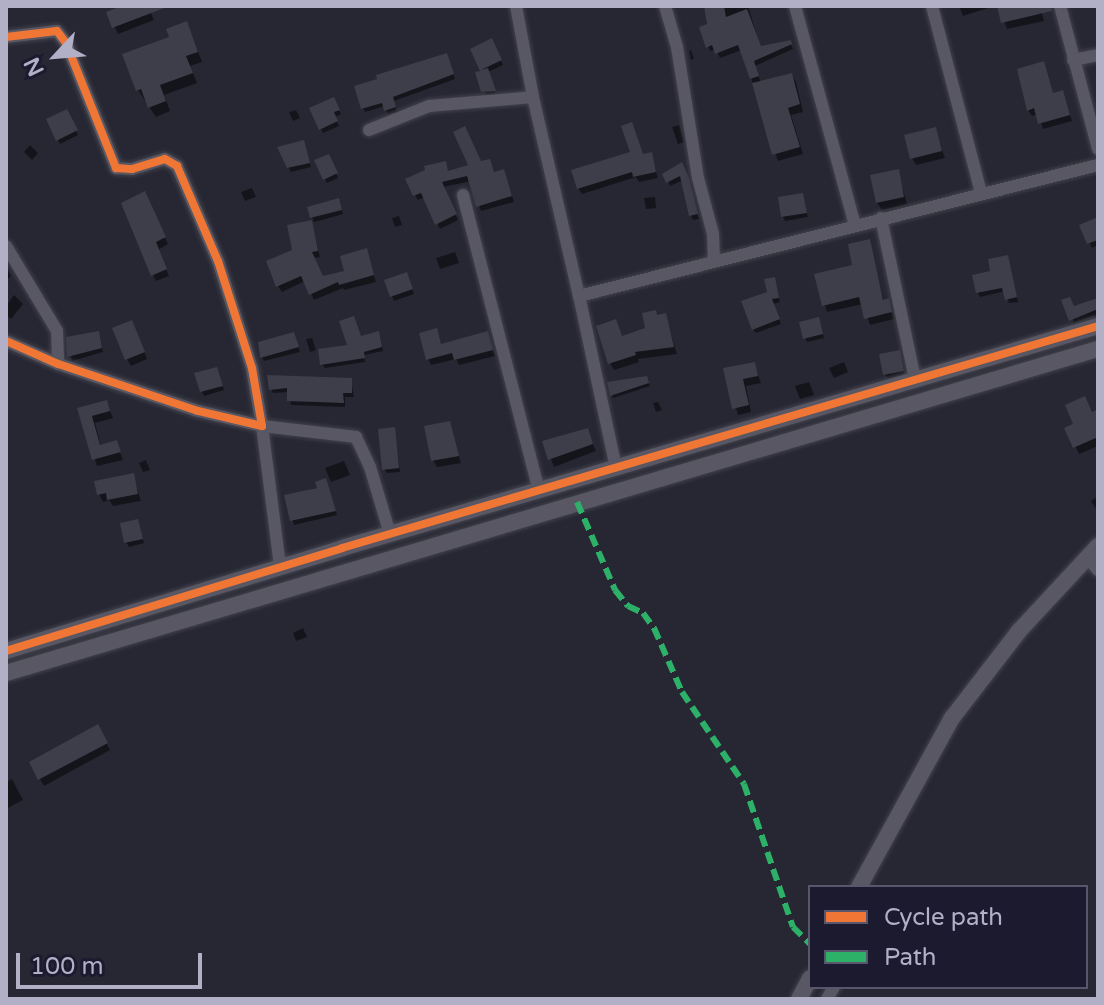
<!DOCTYPE html>
<html>
<head>
<meta charset="utf-8">
<style>
  body { margin:0 }
  #map { position:relative; width:1104px; height:1005px; overflow:hidden; background:#272734; font-family:"Varela Round",sans-serif }
  div>[style] { position:absolute }
  [style*='--x'] { left:calc(var(--x)*1px); top:calc(var(--y)*1px); width:calc(var(--w)*1px); rotate:calc(var(--a)*1deg) }
  .shadow>* { inset:0; background:#0007 }
  .building>* { inset:0; background:#3e3d4a }
  .roads { filter:drop-shadow(0 0 2px #42424c) drop-shadow(0 0 2px #42424c) }
  .minor>* { height:12px; margin:-6px; padding:0 6px; transform-origin:6px; border-radius:6px; background:#585763 }
  .tertiary>* { height:16px; margin:-8px; padding:0 8px; transform-origin:8px; border-radius:8px; background:#585763 }
  .quiet>* { height:6px; margin-top:-3px; transform-origin:0; background:repeating-linear-gradient(90deg,#2db169 0 12px,transparent 0 18px) }
  .cycleway>* { height:8px; margin:-4px; padding:0 4px; transform-origin:4px; border-radius:4px; background:#f07635 }
  span { translate:-50% -50%; white-space:nowrap; text-align:center; line-height:1.15; -webkit-text-stroke:8px #1b1a2f; paint-order:stroke }
  .frame { position:absolute; inset:0; border:8px solid #b1b0c7; pointer-events:none }
  .legend { position:absolute; left:808px; top:885px; width:280px; height:104px; box-sizing:border-box; background:#1b1a2f; border:2px solid #57566c; margin:0; padding:10px 14px; list-style:none; font-size:24px; color:#b1b0c7 }
  .legend li { display:flex; align-items:center; gap:16px; height:40px }
  .legend b { width:40px; border:2px solid #57566c }
  .north { position:absolute; left:16px; top:16px; width:80px; height:80px; -webkit-text-stroke:6px #1b1a2f; paint-order:stroke; rotate:244deg; font-size:22px; font-weight:700; line-height:32px; text-align:center; color:#b1b0c7 }
  .north::after { content:''; display:block; margin:auto; width:28px; height:36px; background:#b1b0c7; clip-path:polygon(50% 0,100% 100%,50% 72%,0 100%) }
  .scale { position:absolute; left:16px; top:953px; width:186px; height:36px; box-sizing:border-box; border:4px solid #b1b0c7; border-top:0; padding-left:10px; font-size:24px; line-height:28px; white-space:nowrap; color:#b1b0c7; -webkit-text-stroke:6px #1b1a2f; paint-order:stroke }
</style>
</head>
<body>
<div id="map">
  <div class="shadow">
    <div style="clip-path:polygon(126px 6px,148px 6px,154px 20px,118px 34px,108px 13px)"></div>
    <div style="clip-path:polygon(706px 6px,748px 6px,761px 49px,790px 43px,793px 49px,755px 66px,761px 83px,792px 75px,796px 82px,803px 112px,791px 115px,803px 154px,778px 161px,742px 50px,720px 58px,716px 49px,711px 51px,708px 47px)"></div>
    <div style="clip-path:polygon(959px 6px,990px 6px,991px 7px,963px 16px)"></div>
    <div style="clip-path:polygon(999px 6px,1040px 6px,1044px 21px,1007px 29px)"></div>
    <div style="clip-path:polygon(191px 34px,202px 62px,190px 66px,197px 83px,164px 95px,170px 111px,156px 117px,138px 90px,125px 55px)"></div>
    <div style="clip-path:polygon(492px 41px,503px 65px,488px 72px,496px 95px,486px 96px,482px 72px,472px 50px)"></div>
    <div style="clip-path:polygon(691px 50px,694px 59px,691px 60px,689px 51px)"></div>
    <div style="clip-path:polygon(448px 59px,455px 79px,394px 101px,397px 112px,388px 114px,385px 106px,365px 112px,363px 108px)"></div>
    <div style="clip-path:polygon(1053px 94px,1065px 98px,1072px 121px,1043px 129px,1038px 114px,1032px 116px,1028px 110px)"></div>
    <div style="clip-path:polygon(334px 99px,341px 114px,335px 117px,339px 126px,323px 133px,321px 129px)"></div>
    <div style="clip-path:polygon(296px 110px,300px 118px,293px 121px,289px 112px)"></div>
    <div style="clip-path:polygon(67px 111px,78px 135px,60px 144px,48px 120px)"></div>
    <div style="clip-path:polygon(679px 125px,684px 142px,678px 144px,672px 127px)"></div>
    <div style="clip-path:polygon(935px 129px,945px 158px,916px 165px,912px 158px)"></div>
    <div style="clip-path:polygon(303px 142px,311px 167px,291px 172px,279px 148px)"></div>
    <div style="clip-path:polygon(30px 145px,38px 153px,32px 160px,24px 152px)"></div>
    <div style="clip-path:polygon(651px 154px,658px 178px,639px 182px,636px 177px,582px 194px,578px 188px)"></div>
    <div style="clip-path:polygon(331px 160px,338px 178px,327px 183px,325px 179px)"></div>
    <div style="clip-path:polygon(489px 161px,495px 174px,506px 177px,514px 202px,481px 211px,471px 181px,443px 187px,458px 220px,440px 229px,425px 197px,418px 200px,415px 195px,445px 164px,449px 173px)"></div>
    <div style="clip-path:polygon(685px 171px,699px 219px,693px 220px,691px 215px,683px 180px,670px 186px,665px 174px)"></div>
    <div style="clip-path:polygon(898px 172px,907px 204px,882px 210px,877px 203px)"></div>
    <div style="clip-path:polygon(252px 188px,256px 197px,245px 201px,241px 192px)"></div>
    <div style="clip-path:polygon(802px 195px,808px 217px,785px 221px,783px 217px)"></div>
    <div style="clip-path:polygon(655px 197px,656px 208px,646px 209px,644px 198px)"></div>
    <div style="clip-path:polygon(148px 200px,168px 244px,158px 250px,169px 276px,156px 281px,153px 275px)"></div>
    <div style="clip-path:polygon(340px 205px,343px 214px,311px 223px,320px 257px,314px 258px,323px 279px,346px 272px,366px 251px,376px 282px,344px 290px,343px 288px,314px 300px,305px 281px,282px 292px,278px 286px,294px 251px,289px 226px,314px 222px,309px 208px)"></div>
    <div style="clip-path:polygon(399px 216px,402px 225px,395px 227px,392px 218px)"></div>
    <div style="clip-path:polygon(1098px 219px,1098px 245px,1092px 248px,1082px 226px)"></div>
    <div style="clip-path:polygon(869px 242px,884px 301px,888px 301px,891px 307px,894px 319px,870px 325px,863px 304px,827px 312px,816px 276px,855px 266px)"></div>
    <div style="clip-path:polygon(455px 252px,459px 263px,440px 269px,436px 258px)"></div>
    <div style="clip-path:polygon(1007px 257px,1018px 302px,1009px 303px,1005px 291px,980px 297px,978px 293px)"></div>
    <div style="clip-path:polygon(6px 267px,11px 276px,6px 281px)"></div>
    <div style="clip-path:polygon(409px 278px,414px 294px,394px 301px,386px 281px)"></div>
    <div style="clip-path:polygon(774px 279px,780px 302px,773px 304px,781px 324px,756px 333px,753px 329px)"></div>
    <div style="clip-path:polygon(14px 295px,23px 304px,11px 319px,6px 315px,6px 306px)"></div>
    <div style="clip-path:polygon(1098px 301px,1098px 319px,1095px 315px,1073px 323px,1074px 308px)"></div>
    <div style="clip-path:polygon(665px 315px,677px 354px,638px 359px,639px 362px,614px 370px,610px 363px,622px 338px,648px 329px,657px 317px)"></div>
    <div style="clip-path:polygon(820px 324px,824px 338px,807px 342px,805px 338px)"></div>
    <div style="clip-path:polygon(135px 329px,147px 359px,131px 366px,127px 359px)"></div>
    <div style="clip-path:polygon(436px 331px,442px 346px,487px 334px,495px 356px,459px 365px,456px 359px,431px 365px,428px 359px)"></div>
    <div style="clip-path:polygon(100px 337px,103px 352px,72px 361px,68px 339px)"></div>
    <div style="clip-path:polygon(380px 337px,383px 351px,364px 355px,365px 362px,325px 368px,322px 364px,361px 338px)"></div>
    <div style="clip-path:polygon(312px 338px,316px 350px,310px 352px,306px 339px)"></div>
    <div style="clip-path:polygon(296px 339px,300px 352px,264px 361px,262px 357px)"></div>
    <div style="clip-path:polygon(901px 356px,905px 375px,888px 378px,885px 374px)"></div>
    <div style="clip-path:polygon(844px 362px,848px 372px,834px 378px,829px 368px)"></div>
    <div style="clip-path:polygon(754px 364px,761px 383px,746px 386px,751px 412px,738px 415px,726px 370px)"></div>
    <div style="clip-path:polygon(218px 373px,224px 390px,204px 396px,202px 392px)"></div>
    <div style="clip-path:polygon(351px 380px,354px 397px,345px 397px,345px 407px,291px 405px,289px 392px,273px 393px,271px 389px)"></div>
    <div style="clip-path:polygon(648px 382px,650px 386px,613px 398px,612px 395px)"></div>
    <div style="clip-path:polygon(809px 382px,814px 395px,800px 399px,795px 386px)"></div>
    <div style="clip-path:polygon(106px 402px,113px 418px,95px 423px,101px 447px,116px 442px,123px 460px,97px 466px,79px 409px)"></div>
    <div style="clip-path:polygon(658px 402px,662px 410px,656px 412px,653px 403px)"></div>
    <div style="clip-path:polygon(449px 424px,461px 463px,437px 467px,433px 460px)"></div>
    <div style="clip-path:polygon(394px 429px,400px 472px,387px 473px,384px 469px)"></div>
    <div style="clip-path:polygon(1067px 429px,1098px 429px,1098px 446px,1079px 454px)"></div>
    <div style="clip-path:polygon(587px 430px,596px 451px,554px 467px,545px 442px)"></div>
    <div style="clip-path:polygon(146px 460px,150px 470px,143px 472px,139px 463px)"></div>
    <div style="clip-path:polygon(344px 461px,350px 475px,331px 482px,325px 468px)"></div>
    <div style="clip-path:polygon(133px 475px,141px 501px,113px 506px,109px 500px,103px 502px,99px 494px)"></div>
    <div style="clip-path:polygon(327px 485px,337px 515px,294px 525px,287px 496px)"></div>
    <div style="clip-path:polygon(1098px 496px,1098px 512px,1091px 501px)"></div>
    <div style="clip-path:polygon(137px 521px,144px 543px,129px 547px,126px 542px)"></div>
    <div style="clip-path:polygon(303px 628px,307px 637px,296px 641px,293px 633px)"></div>
    <div style="clip-path:polygon(98px 727px,110px 750px,44px 786px,31px 763px)"></div>
    <div style="clip-path:polygon(12px 779px,23px 800px,6px 809px,6px 782px)"></div>
  </div>
  <div class="building">
    <div style="clip-path:polygon(121px 6px,167px 6px,167px 7px,112px 28px,106px 12px)"></div>
    <div style="clip-path:polygon(704px 6px,724px 6px,726px 17px,747px 9px,761px 46px,791px 40px,792px 44px,754px 61px,759px 76px,750px 79px,738px 45px,715px 54px,712px 45px,706px 48px,699px 27px,707px 24px)"></div>
    <div style="clip-path:polygon(997px 6px,1051px 6px,1052px 11px,1001px 23px)"></div>
    <div style="clip-path:polygon(187px 21px,198px 52px,186px 56px,193px 73px,160px 85px,166px 101px,148px 108px,141px 89px,136px 91px,122px 54px,169px 37px,166px 29px)"></div>
    <div style="clip-path:polygon(492px 38px,502px 60px,481px 70px,488px 68px,496px 91px,481px 92px,475px 72px,480px 71px,470px 49px)"></div>
    <div style="clip-path:polygon(447px 53px,454px 74px,393px 97px,396px 107px,384px 111px,382px 103px,361px 109px,354px 86px,377px 79px,376px 75px)"></div>
    <div style="clip-path:polygon(1044px 61px,1053px 93px,1063px 90px,1070px 115px,1038px 124px,1034px 108px,1027px 111px,1017px 69px)"></div>
    <div style="clip-path:polygon(792px 73px,800px 104px,788px 108px,800px 147px,772px 155px,752px 83px)"></div>
    <div style="clip-path:polygon(334px 97px,340px 110px,334px 112px,338px 121px,319px 130px,309px 108px)"></div>
    <div style="clip-path:polygon(67px 109px,78px 130px,56px 141px,46px 119px)"></div>
    <div style="clip-path:polygon(632px 122px,643px 154px,652px 152px,656px 172px,633px 177px,632px 172px,577px 189px,571px 170px,630px 152px,621px 126px)"></div>
    <div style="clip-path:polygon(465px 126px,481px 161px,490px 159px,494px 172px,504px 169px,512px 196px,476px 207px,467px 176px,442px 182px,457px 214px,435px 225px,421px 193px,413px 196px,405px 179px,425px 170px,424px 166px,446px 161px,448px 171px,468px 165px,453px 132px)"></div>
    <div style="clip-path:polygon(936px 127px,942px 151px,910px 159px,904px 135px)"></div>
    <div style="clip-path:polygon(304px 140px,310px 163px,287px 168px,277px 147px)"></div>
    <div style="clip-path:polygon(329px 154px,338px 173px,323px 180px,314px 160px)"></div>
    <div style="clip-path:polygon(682px 162px,689px 178px,698px 214px,689px 216px,680px 176px,666px 183px,662px 174px)"></div>
    <div style="clip-path:polygon(899px 169px,904px 197px,876px 203px,870px 175px)"></div>
    <div style="clip-path:polygon(145px 191px,166px 237px,156px 242px,167px 269px,151px 276px,121px 203px)"></div>
    <div style="clip-path:polygon(803px 193px,807px 213px,781px 217px,778px 197px)"></div>
    <div style="clip-path:polygon(339px 198px,342px 210px,310px 218px,307px 207px)"></div>
    <div style="clip-path:polygon(1098px 217px,1098px 240px,1087px 244px,1079px 225px)"></div>
    <div style="clip-path:polygon(312px 220px,318px 251px,312px 252px,323px 276px,344px 271px,340px 256px,367px 248px,374px 275px,339px 285px,338px 282px,309px 295px,301px 276px,276px 287px,266px 261px,292px 250px,287px 225px)"></div>
    <div style="clip-path:polygon(870px 239px,883px 300px,889px 298px,892px 312px,864px 319px,859px 297px,822px 306px,814px 274px,852px 265px,848px 244px)"></div>
    <div style="clip-path:polygon(1008px 255px,1017px 297px,1005px 300px,1002px 288px,976px 293px,972px 275px,990px 271px,988px 259px)"></div>
    <div style="clip-path:polygon(407px 272px,413px 289px,390px 297px,384px 280px)"></div>
    <div style="clip-path:polygon(775px 277px,779px 298px,772px 299px,780px 319px,752px 330px,741px 301px,767px 292px,764px 279px)"></div>
    <div style="clip-path:polygon(1070px 297px,1074px 306px,1098px 298px,1098px 309px,1069px 321px,1061px 300px)"></div>
    <div style="clip-path:polygon(656px 310px,657px 315px,666px 313px,674px 347px,635px 352px,636px 355px,608px 364px,596px 326px,616px 319px,622px 336px,645px 328px,642px 313px)"></div>
    <div style="clip-path:polygon(354px 316px,361px 336px,379px 331px,382px 347px,364px 352px,365px 358px,320px 365px,318px 349px,347px 345px,339px 321px)"></div>
    <div style="clip-path:polygon(819px 317px,823px 334px,803px 339px,799px 322px)"></div>
    <div style="clip-path:polygon(132px 320px,145px 352px,125px 360px,112px 328px)"></div>
    <div style="clip-path:polygon(437px 328px,441px 344px,488px 331px,493px 350px,454px 360px,452px 353px,426px 360px,419px 333px)"></div>
    <div style="clip-path:polygon(99px 331px,102px 348px,67px 357px,66px 337px)"></div>
    <div style="clip-path:polygon(294px 332px,299px 347px,260px 358px,258px 342px)"></div>
    <div style="clip-path:polygon(900px 350px,904px 371px,883px 375px,879px 354px)"></div>
    <div style="clip-path:polygon(755px 362px,758px 376px,743px 379px,749px 405px,732px 409px,723px 368px)"></div>
    <div style="clip-path:polygon(217px 367px,223px 386px,200px 392px,194px 373px)"></div>
    <div style="clip-path:polygon(267px 375px,352px 378px,352px 393px,343px 393px,344px 403px,287px 401px,287px 388px,269px 390px)"></div>
    <div style="clip-path:polygon(647px 376px,649px 383px,610px 396px,607px 382px)"></div>
    <div style="clip-path:polygon(1085px 396px,1092px 412px,1098px 409px,1098px 437px,1073px 448px,1064px 428px,1073px 424px,1065px 405px)"></div>
    <div style="clip-path:polygon(107px 400px,110px 411px,92px 416px,100px 445px,117px 440px,121px 452px,92px 460px,77px 408px)"></div>
    <div style="clip-path:polygon(450px 421px,459px 456px,431px 461px,424px 426px)"></div>
    <div style="clip-path:polygon(395px 427px,399px 468px,382px 470px,378px 429px)"></div>
    <div style="clip-path:polygon(588px 428px,593px 444px,548px 460px,542px 441px)"></div>
    <div style="clip-path:polygon(134px 473px,138px 494px,107px 500px,106px 493px,97px 495px,94px 481px)"></div>
    <div style="clip-path:polygon(326px 478px,336px 511px,290px 521px,284px 495px,317px 488px,315px 482px)"></div>
    <div style="clip-path:polygon(138px 519px,143px 539px,124px 543px,120px 523px)"></div>
    <div style="clip-path:polygon(98px 724px,108px 743px,38px 780px,29px 762px)"></div>
  </div>
  <div class="roads">
    <div class="minor">
      <div style="--x:516;--y:6;--w:93;--a:79.4"></div>
      <div style="--x:533;--y:97;--w:204;--a:77"></div>
      <div style="--x:665;--y:6;--w:43;--a:73.7"></div>
      <div style="--x:677;--y:47;--w:133;--a:80.9"></div>
      <div style="--x:698;--y:178;--w:58;--a:75"></div>
      <div style="--x:713;--y:234;--w:25;--a:88"></div>
      <div style="--x:795;--y:6;--w:227;--a:74.7"></div>
      <div style="--x:932;--y:6;--w:193;--a:75.3"></div>
      <div style="--x:1060;--y:6;--w:148;--a:75.1"></div>
      <div style="--x:6;--y:37;--w:51;--a:-6.7"></div>
      <div style="--x:57;--y:31;--w:15;--a:53"></div>
      <div style="--x:66;--y:43;--w:135;--a:68.2"></div>
      <div style="--x:116;--y:168;--w:16;--a:4"></div>
      <div style="--x:132;--y:169;--w:34;--a:-17"></div>
      <div style="--x:165;--y:159;--w:14;--a:30"></div>
      <div style="--x:177;--y:166;--w:103;--a:66.7"></div>
      <div style="--x:218;--y:261;--w:112;--a:72.4"></div>
      <div style="--x:252;--y:368;--w:59;--a:80.2"></div>
      <div style="--x:262;--y:426;--w:66;--a:-166.8"></div>
      <div style="--x:198;--y:411;--w:148;--a:-161.4"></div>
      <div style="--x:58;--y:364;--w:57;--a:-156.1"></div>
      <div style="--x:1073;--y:60;--w:25;--a:-11"></div>
      <div style="--x:369;--y:130;--w:65;--a:-21.8"></div>
      <div style="--x:429;--y:106;--w:104;--a:-4.9"></div>
      <div style="--x:463;--y:195;--w:305;--a:75.6"></div>
      <div style="--x:881;--y:218;--w:166;--a:78.1"></div>
      <div style="--x:6;--y:246;--w:99;--a:59"></div>
      <div style="--x:57;--y:331;--w:33;--a:88"></div>
      <div style="--x:616;--y:468;--w:176;--a:-102.1"></div>
      <div style="--x:579;--y:296;--w:535;--a:-14.17"></div>
      <div style="--x:1087;--y:557;--w:17;--a:50"></div>
      <div style="--x:280;--y:566;--w:141;--a:-97.3"></div>
      <div style="--x:262;--y:426;--w:95;--a:6.7"></div>
      <div style="--x:356;--y:437;--w:33;--a:65"></div>
      <div style="--x:370;--y:467;--w:70;--a:73.4"></div>
      <div style="--x:827;--y:999;--w:14;--a:-60"></div>
    </div>
    <div class="tertiary">
      <div style="--x:6;--y:651;--w:351;--a:-17"></div>
      <div style="--x:342;--y:548;--w:788;--a:-16.36"></div>
      <div style="--x:6;--y:673;--w:1139;--a:-16.53"></div>
      <div style="--x:859;--y:887;--w:193;--a:-61.2"></div>
      <div style="--x:952;--y:718;--w:110;--a:-52.4"></div>
      <div style="--x:1019;--y:631;--w:116;--a:-47.1"></div>
      <div style="--x:799;--y:999;--w:24;--a:-62"></div>
    </div>
  </div>
  <div class="quiet">
    <div style="--x:577;--y:502;--w:96;--a:66.6"></div>
    <div style="--x:615;--y:590;--w:21;--a:51"></div>
    <div style="--x:628;--y:606;--w:17;--a:25"></div>
    <div style="--x:643;--y:613;--w:19;--a:54"></div>
    <div style="--x:654;--y:628;--w:70;--a:66.4"></div>
    <div style="--x:682;--y:692;--w:111;--a:56"></div>
    <div style="--x:744;--y:784;--w:151;--a:71.1"></div>
    <div style="--x:793;--y:927;--w:24;--a:45"></div>
  </div>
  <div class="cycleway">
    <div style="--x:6;--y:37;--w:51;--a:-6.7"></div>
    <div style="--x:57;--y:31;--w:15;--a:53"></div>
    <div style="--x:66;--y:43;--w:135;--a:68.2"></div>
    <div style="--x:116;--y:168;--w:16;--a:4"></div>
    <div style="--x:132;--y:169;--w:34;--a:-17"></div>
    <div style="--x:165;--y:159;--w:14;--a:30"></div>
    <div style="--x:177;--y:166;--w:103;--a:66.7"></div>
    <div style="--x:218;--y:261;--w:112;--a:72.4"></div>
    <div style="--x:252;--y:368;--w:59;--a:80.2"></div>
    <div style="--x:262;--y:426;--w:66;--a:-166.8"></div>
    <div style="--x:198;--y:411;--w:148;--a:-161.4"></div>
    <div style="--x:58;--y:364;--w:57;--a:-156.1"></div>
    <div style="--x:6;--y:651;--w:351;--a:-17"></div>
    <div style="--x:342;--y:548;--w:788;--a:-16.36"></div>
  </div>
  <div class="frame"></div>
  <ul class="legend">
  <li><b style="height:10px;background:#f07635"></b>Cycle path</li>
  <li><b style="height:10px;background:#2db169"></b>Path</li>
  </ul>
  <div class="north">N</div>
  <div class="scale">100 m</div>
</div>
</body>
</html>
